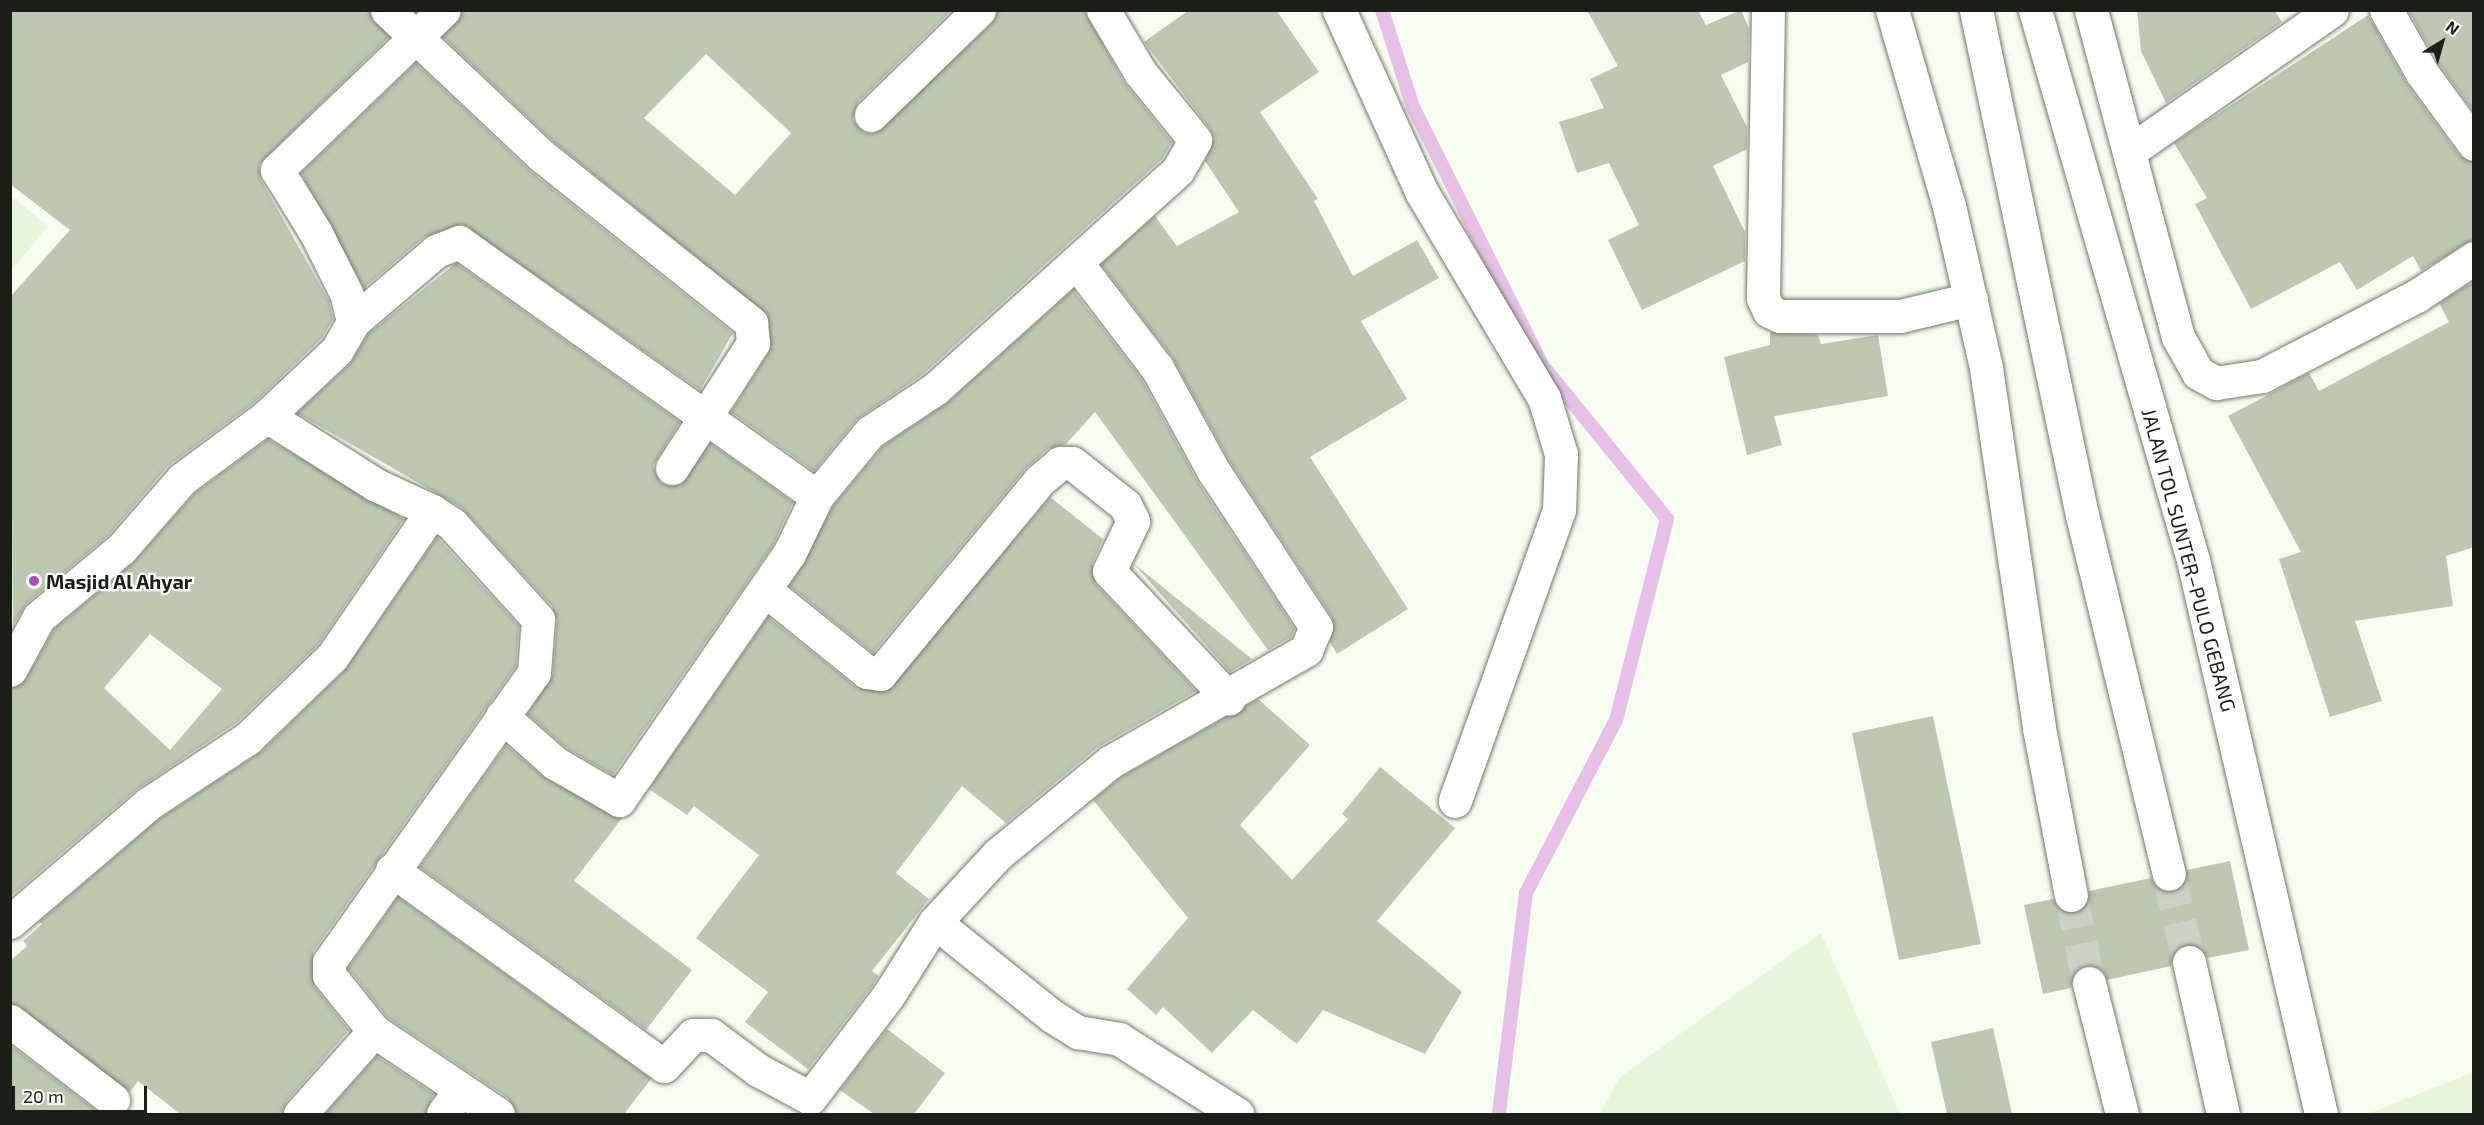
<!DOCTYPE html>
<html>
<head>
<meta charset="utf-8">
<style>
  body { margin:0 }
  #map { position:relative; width:2484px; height:1125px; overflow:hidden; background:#f7fef1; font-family:"Exo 2",sans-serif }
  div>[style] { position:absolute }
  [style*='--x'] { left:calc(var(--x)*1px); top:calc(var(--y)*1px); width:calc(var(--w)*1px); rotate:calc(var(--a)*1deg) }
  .built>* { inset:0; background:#e8f7d9 }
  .stream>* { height:14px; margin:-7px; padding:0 7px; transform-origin:7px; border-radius:7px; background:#e6c0e7 }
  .building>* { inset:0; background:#bdc8b2 }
  .highway-tunnel>* { height:33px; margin-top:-16.5px; transform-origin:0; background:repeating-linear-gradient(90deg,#cbd1c5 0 33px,transparent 0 49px) }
  .roads { filter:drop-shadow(0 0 2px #717b67) drop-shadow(0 0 2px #717b67) }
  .street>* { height:33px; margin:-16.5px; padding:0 16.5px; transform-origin:16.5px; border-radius:16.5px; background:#fff }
  .highway>* { height:33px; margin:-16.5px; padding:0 16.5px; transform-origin:16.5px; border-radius:16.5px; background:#fff }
  .dots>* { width:16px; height:16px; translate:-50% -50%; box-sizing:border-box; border:3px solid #fff; border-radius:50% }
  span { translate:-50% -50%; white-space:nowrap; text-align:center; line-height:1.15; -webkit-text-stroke:4.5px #fff; paint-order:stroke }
  .street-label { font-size:20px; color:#1b1f17 }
  .poi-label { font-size:20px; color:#1b1f17; font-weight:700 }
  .left { translate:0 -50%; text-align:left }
  .frame { position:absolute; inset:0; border:12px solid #1b1f17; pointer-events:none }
  .north { position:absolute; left:2412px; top:12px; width:60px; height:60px; -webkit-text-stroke:4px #fff; paint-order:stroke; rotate:37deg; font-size:16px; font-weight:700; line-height:24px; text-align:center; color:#1b1f17 }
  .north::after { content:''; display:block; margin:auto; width:21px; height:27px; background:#1b1f17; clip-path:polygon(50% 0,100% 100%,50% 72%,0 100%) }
  .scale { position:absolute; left:12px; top:1086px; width:135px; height:27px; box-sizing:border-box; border:3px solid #1b1f17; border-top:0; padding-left:8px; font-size:18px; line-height:21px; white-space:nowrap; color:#1b1f17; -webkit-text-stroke:4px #fff; paint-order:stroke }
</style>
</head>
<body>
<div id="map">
  <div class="built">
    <div style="clip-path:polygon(11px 196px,48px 226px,11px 271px)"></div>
    <div style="clip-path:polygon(1821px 933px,1900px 1114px,1600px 1114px,1620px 1077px)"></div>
    <div style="clip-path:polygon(2473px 1072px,2473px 1114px,2367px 1114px)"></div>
  </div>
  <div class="stream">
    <div style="--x:1382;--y:10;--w:102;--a:72.3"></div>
    <div style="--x:1413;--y:107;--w:288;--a:63.4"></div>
    <div style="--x:1542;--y:365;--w:198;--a:50.9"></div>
    <div style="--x:1667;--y:519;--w:207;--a:104.2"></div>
    <div style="--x:1616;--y:720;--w:195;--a:117.5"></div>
    <div style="--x:1526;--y:893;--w:223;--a:97"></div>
  </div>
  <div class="building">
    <div style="clip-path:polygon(10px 10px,369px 10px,389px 37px,259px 164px,261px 180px,329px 301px,333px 319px,322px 338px,255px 402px,168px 466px,108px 536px,27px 603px,13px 625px,10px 297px,70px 230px,10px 184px)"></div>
    <div style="clip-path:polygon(evenodd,462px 10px,952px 10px,858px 102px,853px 120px,865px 133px,875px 133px,992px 23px,997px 10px,1084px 10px,1124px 82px,1172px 142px,1163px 158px,923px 374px,856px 420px,814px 471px,731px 412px,769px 352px,767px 314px,554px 142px,443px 37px,462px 10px,706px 54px,791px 133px,735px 195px,644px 118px,706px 54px)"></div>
    <div style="clip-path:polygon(1189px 10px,1276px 10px,1319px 72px,1260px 112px,1318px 199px,1314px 201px,1353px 276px,1417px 240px,1439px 278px,1361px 321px,1407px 399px,1310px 457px,1408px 609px,1337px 654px,1330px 642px,1332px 617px,1230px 462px,1172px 357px,1101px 264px,1155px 216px,1177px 246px,1239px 212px,1205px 161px,1214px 139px,1210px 129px,1144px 42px)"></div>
    <div style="clip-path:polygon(1587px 10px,1698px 10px,1706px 25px,1741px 10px,1749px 29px,1748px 62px,1721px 75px,1747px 127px,1747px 149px,1713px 166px,1745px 232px,1745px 261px,1642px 310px,1608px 240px,1639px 225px,1609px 163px,1577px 173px,1559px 122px,1604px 108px,1590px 79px,1618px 66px)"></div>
    <div style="clip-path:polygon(2137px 10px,2274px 10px,2282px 22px,2166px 103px,2141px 51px)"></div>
    <div style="clip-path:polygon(2408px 10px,2474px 10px,2474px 112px,2438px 63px)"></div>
    <div style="clip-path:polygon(2368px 15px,2407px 84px,2459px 155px,2474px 162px,2474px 239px,2421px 271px,2413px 256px,2357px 290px,2340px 262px,2251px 309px,2195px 204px,2207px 198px,2174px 143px)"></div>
    <div style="clip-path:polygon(416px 63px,530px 171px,733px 333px,700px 390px,462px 224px,424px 237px,364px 288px,301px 173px)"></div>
    <div style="clip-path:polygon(456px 263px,680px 422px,653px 466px,661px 483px,681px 484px,710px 443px,793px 502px,773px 545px,613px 775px,566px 748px,528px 714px,553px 674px,557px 620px,552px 606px,462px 508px,297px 413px,350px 364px,368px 334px)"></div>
    <div style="clip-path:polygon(2474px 281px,2474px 547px,2446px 556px,2453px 606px,2355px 621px,2382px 701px,2330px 717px,2279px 559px,2301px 552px,2228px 416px,2309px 373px,2319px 391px,2449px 322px,2439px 303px)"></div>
    <div style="clip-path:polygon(1073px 290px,1141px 378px,1198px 482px,1295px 629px,1291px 637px,1268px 650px,1095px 412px,1066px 444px,1048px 449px,1026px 468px,873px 653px,790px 586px,833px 506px,883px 446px,947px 403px)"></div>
    <div style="clip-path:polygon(1770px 332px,1818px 335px,1821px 344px,1878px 335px,1888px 396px,1774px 416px,1782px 445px,1747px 455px,1724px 357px,1770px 345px)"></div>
    <div style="clip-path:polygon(evenodd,268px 439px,404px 519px,318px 645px,236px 723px,136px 790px,10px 897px,10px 689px,26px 679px,54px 629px,133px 563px,195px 493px,268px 439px,150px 634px,222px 689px,170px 750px,104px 688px,150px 634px)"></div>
    <div style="clip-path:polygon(1050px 497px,1103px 539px,1092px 564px,1095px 583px,1196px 691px,1098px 747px,1006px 823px,962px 786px,896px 873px,929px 899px,872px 971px,879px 976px,873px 985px,808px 1069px,745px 1022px,768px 992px,696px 938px,759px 855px,694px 806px,687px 815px,649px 789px,768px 617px,856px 687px,887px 691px)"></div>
    <div style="clip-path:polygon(437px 537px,519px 626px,516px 666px,313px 952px,314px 986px,349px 1030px,286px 1102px,282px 1114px,180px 1114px,138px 1081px,130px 1092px,10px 1003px,10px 961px,27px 946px,23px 941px,42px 924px,39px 922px,159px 819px,261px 752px,345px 670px)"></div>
    <div style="clip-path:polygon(1133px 563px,1252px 659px,1230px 672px)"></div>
    <div style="clip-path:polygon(1258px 699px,1310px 745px,1240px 825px,1292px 880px,1348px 819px,1342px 814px,1380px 767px,1455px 828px,1377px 921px,1462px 992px,1425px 1054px,1323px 1010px,1297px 1044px,1253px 1010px,1212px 1053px,1163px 1007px,1156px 1015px,1127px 989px,1188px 918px,1093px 800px,1121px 777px)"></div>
    <div style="clip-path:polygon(1933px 716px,1981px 944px,1899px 960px,1852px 733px)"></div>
    <div style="clip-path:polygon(506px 745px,546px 779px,622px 818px,574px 881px,692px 970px,646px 1030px,420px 867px)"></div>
    <div style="clip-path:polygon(2230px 861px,2249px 950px,2207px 958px,2202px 949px,2185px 944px,2176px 949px,2171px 966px,2107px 980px,2102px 970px,2085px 965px,2076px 970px,2071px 988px,2043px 994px,2024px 905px,2053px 899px,2064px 912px,2075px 913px,2088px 902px,2089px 891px,2151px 878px,2156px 887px,2173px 892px,2182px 887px,2187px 870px)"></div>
    <div style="clip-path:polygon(398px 897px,651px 1079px,624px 1114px,517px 1114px,508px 1098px,387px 1017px,348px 968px)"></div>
    <div style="clip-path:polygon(1993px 1028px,2012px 1114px,1947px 1114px,1931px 1042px)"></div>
    <div style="clip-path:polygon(887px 1029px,945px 1073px,914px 1114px,874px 1114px,840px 1090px)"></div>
    <div style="clip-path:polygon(10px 1045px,101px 1114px,10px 1114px)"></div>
    <div style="clip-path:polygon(377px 1056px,434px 1094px,425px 1114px,325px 1114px)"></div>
  </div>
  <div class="highway-tunnel">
    <div style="--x:2169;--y:874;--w:90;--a:77.2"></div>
    <div style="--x:2071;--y:895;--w:90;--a:78.4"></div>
  </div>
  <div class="roads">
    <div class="street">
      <div style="--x:387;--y:10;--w:213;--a:43.3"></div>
      <div style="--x:542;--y:156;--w:268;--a:38.6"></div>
      <div style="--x:751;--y:323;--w:20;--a:84"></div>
      <div style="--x:753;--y:343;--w:149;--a:122.9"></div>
      <div style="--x:1339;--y:10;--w:199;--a:65.6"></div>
      <div style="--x:1421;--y:191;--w:241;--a:59.3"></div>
      <div style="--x:1544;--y:398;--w:59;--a:73.1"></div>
      <div style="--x:1561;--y:454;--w:56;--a:92"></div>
      <div style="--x:1559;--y:510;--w:309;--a:109.7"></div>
      <div style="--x:1768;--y:10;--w:288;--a:91"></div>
      <div style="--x:1763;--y:298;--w:14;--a:65"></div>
      <div style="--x:1769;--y:311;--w:12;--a:24"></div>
      <div style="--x:1780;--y:316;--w:120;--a:0"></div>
      <div style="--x:1900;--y:316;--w:73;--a:-13.5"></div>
      <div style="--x:2091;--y:10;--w:338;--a:75.1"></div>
      <div style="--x:2178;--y:337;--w:41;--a:60.9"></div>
      <div style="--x:2198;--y:373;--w:21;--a:29"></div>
      <div style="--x:2216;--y:383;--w:47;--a:-8.7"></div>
      <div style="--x:2262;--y:376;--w:176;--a:-27.4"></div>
      <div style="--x:2418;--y:295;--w:67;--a:-33.5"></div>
      <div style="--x:2386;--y:10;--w:73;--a:60.3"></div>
      <div style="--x:2422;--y:73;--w:88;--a:53.8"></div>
      <div style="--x:871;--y:115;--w:151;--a:-44.2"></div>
      <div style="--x:2130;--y:151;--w:246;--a:-34.9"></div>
      <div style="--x:353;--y:322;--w:109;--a:-40.5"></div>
      <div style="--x:436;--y:251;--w:25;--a:-21"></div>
      <div style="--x:459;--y:242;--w:439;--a:35.4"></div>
      <div style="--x:765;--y:590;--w:131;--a:38.8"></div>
      <div style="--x:867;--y:672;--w:13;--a:9"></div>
      <div style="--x:880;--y:674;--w:251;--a:-50.5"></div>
      <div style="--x:1040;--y:480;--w:26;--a:-40"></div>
      <div style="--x:1060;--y:463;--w:12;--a:0"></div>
      <div style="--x:1072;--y:463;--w:68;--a:38.4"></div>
      <div style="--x:1125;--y:505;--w:18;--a:63"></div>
      <div style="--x:1133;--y:521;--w:55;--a:115.6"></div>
      <div style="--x:1109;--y:571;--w:175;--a:46.8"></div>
      <div style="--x:10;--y:670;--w:60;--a:-61.3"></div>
      <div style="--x:39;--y:617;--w:107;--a:-39.7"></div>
      <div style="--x:121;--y:549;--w:93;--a:-48.9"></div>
      <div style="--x:182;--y:479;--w:106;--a:-36.5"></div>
      <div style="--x:502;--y:716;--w:71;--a:41.6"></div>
      <div style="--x:555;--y:763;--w:74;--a:30"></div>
      <div style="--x:619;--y:800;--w:299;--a:-55.4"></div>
      <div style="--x:789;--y:554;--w:64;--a:-64.2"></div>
      <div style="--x:817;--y:496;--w:83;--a:-50.4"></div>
      <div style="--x:870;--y:432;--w:78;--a:-33.5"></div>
      <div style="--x:935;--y:389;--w:327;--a:-42"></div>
      <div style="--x:1178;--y:170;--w:34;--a:-60"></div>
      <div style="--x:1195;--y:140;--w:87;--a:-129"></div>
      <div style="--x:1140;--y:72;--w:72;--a:-120.8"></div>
      <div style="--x:392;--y:870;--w:335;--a:35.8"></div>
      <div style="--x:664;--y:1066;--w:42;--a:-46.9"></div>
      <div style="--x:693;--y:1035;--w:18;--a:0"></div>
      <div style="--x:711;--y:1035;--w:59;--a:36.7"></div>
      <div style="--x:758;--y:1070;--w:59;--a:28.3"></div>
      <div style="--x:810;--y:1098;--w:128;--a:-52.6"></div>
      <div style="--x:888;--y:996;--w:88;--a:-57.6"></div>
      <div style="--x:935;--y:922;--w:93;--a:-47.2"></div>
      <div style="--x:998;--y:854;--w:145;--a:-39.4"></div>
      <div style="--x:1110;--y:762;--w:226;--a:-29.7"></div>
      <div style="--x:1306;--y:650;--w:25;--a:-67"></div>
      <div style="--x:1316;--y:627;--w:186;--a:-123.3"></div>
      <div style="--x:1214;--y:472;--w:119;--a:-118.7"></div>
      <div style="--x:1157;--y:368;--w:133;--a:-127.4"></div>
      <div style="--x:10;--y:922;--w:182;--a:-40.5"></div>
      <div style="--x:148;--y:804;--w:120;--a:-33.4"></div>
      <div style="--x:248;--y:738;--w:117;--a:-44"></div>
      <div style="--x:332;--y:657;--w:177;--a:-55.6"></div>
      <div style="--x:432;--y:511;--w:62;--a:-155.1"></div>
      <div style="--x:376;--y:485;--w:129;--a:-147.7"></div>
      <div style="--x:267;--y:416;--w:96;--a:-43.3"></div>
      <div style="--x:337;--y:350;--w:32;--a:-60"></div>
      <div style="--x:353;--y:322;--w:28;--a:-103"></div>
      <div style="--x:347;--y:295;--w:69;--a:-116.6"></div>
      <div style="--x:316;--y:233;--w:74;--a:-121.8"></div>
      <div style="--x:277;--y:170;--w:231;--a:-43.8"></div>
      <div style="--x:935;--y:922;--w:150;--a:38.8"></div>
      <div style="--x:1052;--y:1016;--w:31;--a:32"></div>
      <div style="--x:1078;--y:1032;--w:42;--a:9.7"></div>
      <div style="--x:1119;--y:1039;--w:140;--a:32.4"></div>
      <div style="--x:10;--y:1021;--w:130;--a:37.5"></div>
      <div style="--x:374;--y:1031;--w:149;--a:33.8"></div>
      <div style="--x:300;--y:1114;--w:111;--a:-48.3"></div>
      <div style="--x:374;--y:1031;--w:72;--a:-128.8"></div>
      <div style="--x:329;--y:975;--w:13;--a:-90"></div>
      <div style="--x:329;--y:962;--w:354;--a:-54.7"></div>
      <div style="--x:534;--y:673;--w:54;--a:-85.8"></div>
      <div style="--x:538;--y:619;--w:128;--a:-132.2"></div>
      <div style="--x:452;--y:524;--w:24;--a:-147"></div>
      <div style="--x:443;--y:1114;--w:29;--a:-55"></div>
    </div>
    <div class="highway">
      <div style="--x:1892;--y:10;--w:204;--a:73.8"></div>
      <div style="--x:1949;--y:206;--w:166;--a:77.1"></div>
      <div style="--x:1986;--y:368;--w:364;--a:81.6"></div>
      <div style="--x:2039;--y:728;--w:170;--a:79.2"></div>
      <div style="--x:1976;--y:10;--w:516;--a:78.15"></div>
      <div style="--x:2082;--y:515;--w:369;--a:76.4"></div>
      <div style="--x:2035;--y:10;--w:572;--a:73.97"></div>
      <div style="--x:2193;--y:560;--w:569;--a:76.99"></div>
      <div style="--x:2189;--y:962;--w:156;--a:77.4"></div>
      <div style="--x:2089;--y:983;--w:135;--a:75.9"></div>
    </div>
  </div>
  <div class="dots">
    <div style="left:34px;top:581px;background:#ac4cb4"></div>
  </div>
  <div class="street-label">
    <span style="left:2189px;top:560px;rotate:75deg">JALAN TOL SUNTER–PULO GEBANG</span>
  </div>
  <div class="poi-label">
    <span class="left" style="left:46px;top:581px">Masjid Al Ahyar</span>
  </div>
  <div class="frame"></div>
  <div class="north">N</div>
  <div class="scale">20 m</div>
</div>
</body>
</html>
